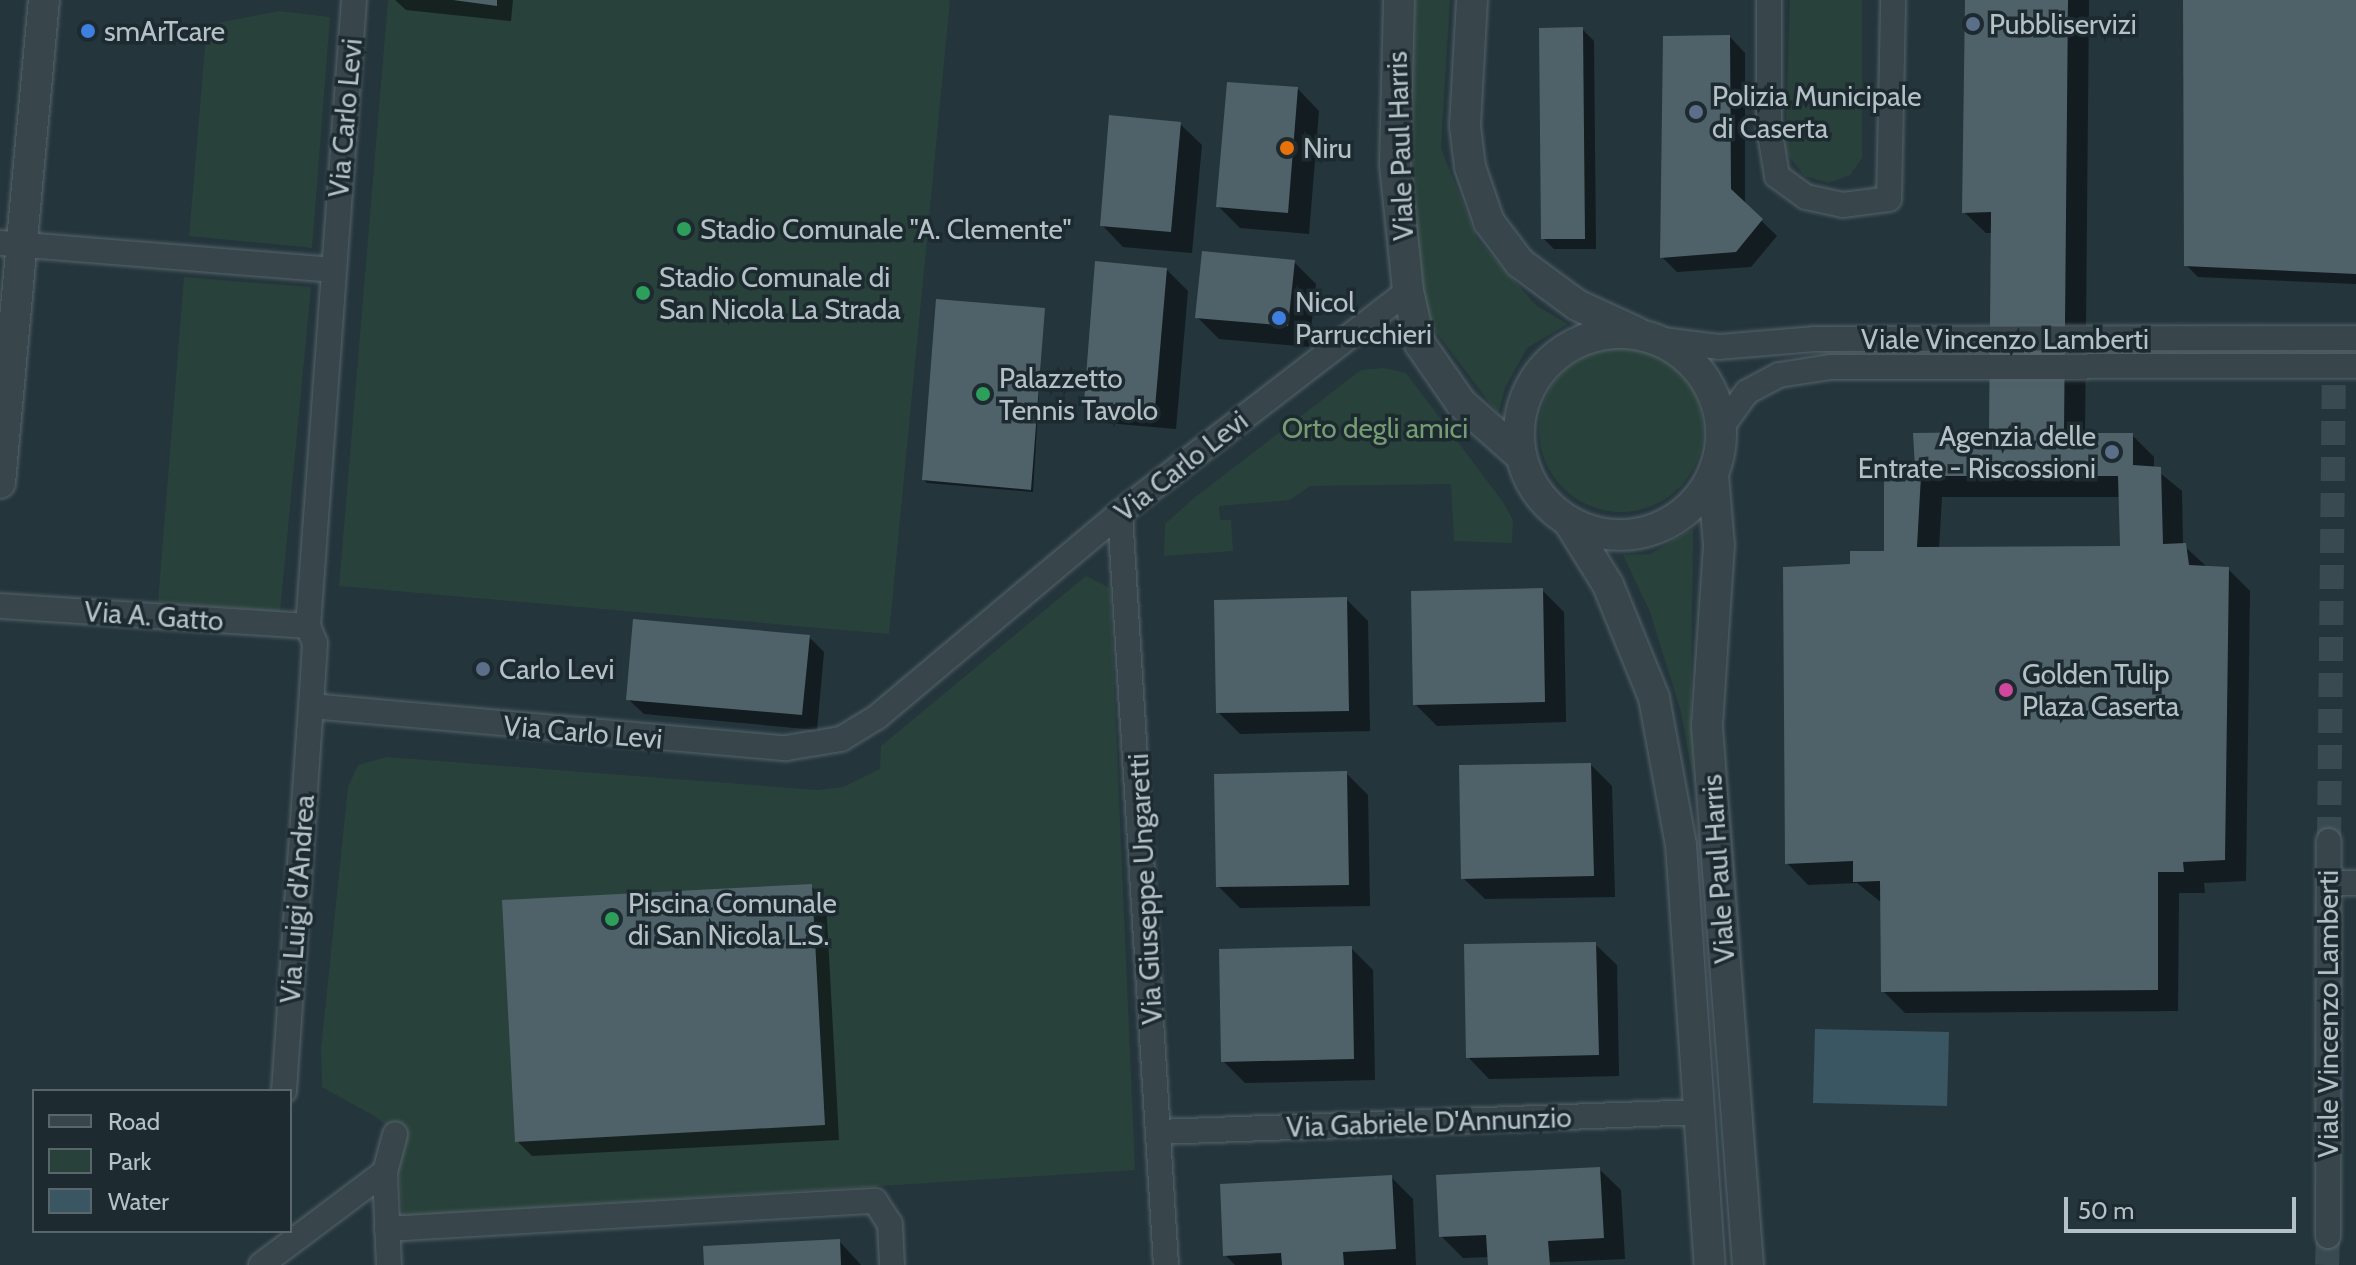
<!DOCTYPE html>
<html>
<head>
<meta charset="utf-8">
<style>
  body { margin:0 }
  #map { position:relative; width:2356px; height:1265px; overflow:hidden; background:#24353c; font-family:Cabin,sans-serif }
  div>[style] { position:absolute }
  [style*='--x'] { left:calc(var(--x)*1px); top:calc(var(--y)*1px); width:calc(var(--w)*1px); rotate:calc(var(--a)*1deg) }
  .green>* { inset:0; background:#29413b }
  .round { border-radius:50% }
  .water>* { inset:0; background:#395662 }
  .shadow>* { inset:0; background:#0007 }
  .building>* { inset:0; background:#4f6269 }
  .minor-tunnel>* { height:24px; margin-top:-12px; transform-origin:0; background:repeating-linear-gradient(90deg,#3a4a51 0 24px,transparent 0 36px) }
  .roads { filter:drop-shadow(0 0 2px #56646a) drop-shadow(0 0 2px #56646a) }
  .minor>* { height:24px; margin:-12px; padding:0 12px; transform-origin:12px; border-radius:12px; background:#38464c }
  .tertiary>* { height:30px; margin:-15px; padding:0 15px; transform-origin:15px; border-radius:15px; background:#38464c }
  .tertiary>.ring { margin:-15px; padding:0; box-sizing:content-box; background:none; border:30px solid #38464c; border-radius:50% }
  .dots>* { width:22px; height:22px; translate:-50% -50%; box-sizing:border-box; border:4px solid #1d2b31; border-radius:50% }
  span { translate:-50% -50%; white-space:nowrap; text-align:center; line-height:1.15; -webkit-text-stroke:7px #1d2b31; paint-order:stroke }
  .poi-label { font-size:28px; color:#b4c1c7 }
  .left { translate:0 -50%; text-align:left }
  .right { translate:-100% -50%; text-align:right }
  .street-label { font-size:28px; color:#b4c1c7 }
  .park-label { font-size:28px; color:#759c73 }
  .legend { position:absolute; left:32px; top:1089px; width:260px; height:144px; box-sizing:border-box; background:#1d2b31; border:2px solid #59676d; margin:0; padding:10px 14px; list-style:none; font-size:24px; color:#b4c1c7 }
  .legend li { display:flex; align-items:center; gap:16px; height:40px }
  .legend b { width:40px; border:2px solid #59676d }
  .scale { position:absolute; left:2064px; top:1197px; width:232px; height:36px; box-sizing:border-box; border:4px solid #b4c1c7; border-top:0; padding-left:10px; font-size:24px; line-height:28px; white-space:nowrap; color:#b4c1c7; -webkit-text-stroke:6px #1d2b31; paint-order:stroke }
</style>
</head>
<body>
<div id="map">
  <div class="green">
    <div style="clip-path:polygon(388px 0,950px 0,889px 634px,339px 586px)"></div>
    <div style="clip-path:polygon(1415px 0,1450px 0,1441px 148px,1477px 239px,1537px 306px,1568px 324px,1527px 348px,1505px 388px,1498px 414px,1427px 320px,1411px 266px)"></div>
    <div style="clip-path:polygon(1790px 0,1862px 0,1862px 158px,1850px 175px,1829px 183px,1804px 176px,1785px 151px)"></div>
    <div style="clip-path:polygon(279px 11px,330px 17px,312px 248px,189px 236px,207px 25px)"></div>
    <div style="clip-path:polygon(184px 277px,311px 287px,280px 612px,158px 602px)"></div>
    <div class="round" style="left:1539px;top:348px;width:164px;height:164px"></div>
    <div style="clip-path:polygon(1384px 368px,1406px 373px,1503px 502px,1513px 520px,1512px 543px,1454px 541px,1451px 484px,1310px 486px,1290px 500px,1219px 506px,1220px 520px,1231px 520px,1233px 551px,1164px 556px,1165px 524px,1194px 498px,1361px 370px)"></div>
    <div style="clip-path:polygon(1693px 529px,1691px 712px,1694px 785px,1681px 712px,1650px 612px,1623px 555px,1650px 554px)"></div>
    <div style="clip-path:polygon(1086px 576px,1110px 588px,1135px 1170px,403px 1216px,395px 1134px,376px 1117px,322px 1087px,321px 1049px,348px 787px,358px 765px,387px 757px,818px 790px,843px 787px,880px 769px,881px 746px)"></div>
  </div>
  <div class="water">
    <div style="clip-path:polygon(1815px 1029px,1949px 1032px,1947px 1106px,1813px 1103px)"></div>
  </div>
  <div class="shadow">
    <div style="clip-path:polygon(395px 0,513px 0,511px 21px,406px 10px)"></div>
    <div style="clip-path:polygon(evenodd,1967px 0,2089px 0,2085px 435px,2132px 435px,2154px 457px,2154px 468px,2182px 491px,2183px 545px,2207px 567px,2228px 569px,2250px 591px,2246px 881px,2204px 883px,2205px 893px,2179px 893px,2178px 1011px,1905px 1013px,1883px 991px,1882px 903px,1857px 883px,1808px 885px,1787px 863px,1852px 566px,1886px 553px,1917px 470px,1991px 434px,1993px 233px,1986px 233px,1964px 212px,1967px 0,1942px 497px,2121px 497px,2122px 548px,1939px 549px,1942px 497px)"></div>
    <div style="clip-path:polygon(2185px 0,2356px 0,2356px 284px,2198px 277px,2186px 265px)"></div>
    <div style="clip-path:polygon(1582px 29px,1594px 41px,1596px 249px,1554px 249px,1543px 238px)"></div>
    <div style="clip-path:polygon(1730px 37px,1745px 53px,1745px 205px,1777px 236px,1751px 267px,1677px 272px,1662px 257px)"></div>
    <div style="clip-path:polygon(1298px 89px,1319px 111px,1309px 234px,1240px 228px,1218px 206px)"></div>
    <div style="clip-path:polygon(1180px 124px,1202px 145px,1192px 253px,1123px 247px,1102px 225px)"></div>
    <div style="clip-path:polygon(1294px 262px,1316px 284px,1309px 347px,1219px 339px,1197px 317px)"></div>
    <div style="clip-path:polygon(1166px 269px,1188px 291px,1176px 429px,1107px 423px,1086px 402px)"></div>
    <div style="clip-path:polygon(1044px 310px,1033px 492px,927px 483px,924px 480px)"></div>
    <div style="clip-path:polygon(1542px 590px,1564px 612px,1566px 722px,1437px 726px,1415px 704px)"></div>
    <div style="clip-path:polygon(1346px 599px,1368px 621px,1370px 731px,1240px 734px,1218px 712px)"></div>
    <div style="clip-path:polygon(809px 637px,824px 652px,817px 730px,644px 714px,628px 699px)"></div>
    <div style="clip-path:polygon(1591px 765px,1612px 786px,1615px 897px,1485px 899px,1463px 878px)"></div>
    <div style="clip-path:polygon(1346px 773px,1368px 795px,1370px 906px,1240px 908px,1218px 886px)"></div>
    <div style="clip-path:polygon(811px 886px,826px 901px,839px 1140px,532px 1156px,517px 1141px)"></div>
    <div style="clip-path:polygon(1595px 944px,1617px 965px,1619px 1076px,1489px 1079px,1468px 1057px)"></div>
    <div style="clip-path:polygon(1351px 948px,1373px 970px,1375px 1080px,1245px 1083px,1223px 1061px)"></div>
    <div style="clip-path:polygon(1599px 1169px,1621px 1190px,1625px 1259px,1490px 1265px,1489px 1257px,1463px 1258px,1441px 1236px)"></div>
    <div style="clip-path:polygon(1391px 1177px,1413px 1199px,1416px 1265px,1235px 1265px,1225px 1255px)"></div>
    <div style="clip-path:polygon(839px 1241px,861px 1265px,706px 1265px)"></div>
  </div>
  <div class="building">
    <div style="clip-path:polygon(453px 0,497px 0,497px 6px)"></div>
    <div style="clip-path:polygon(evenodd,1965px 0,2068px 0,2064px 433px,2133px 433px,2133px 465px,2161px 467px,2163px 544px,2186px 543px,2189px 565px,2229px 567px,2225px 860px,2183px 862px,2184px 872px,2158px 872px,2158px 990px,1881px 992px,1880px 881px,1853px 882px,1853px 861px,1785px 864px,1783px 567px,1850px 564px,1850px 551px,1884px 551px,1884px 467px,1915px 468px,1913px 433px,1989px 432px,1991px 212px,1962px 213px,1965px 0,1921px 476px,2118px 476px,2120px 546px,1917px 547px,1921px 476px)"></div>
    <div style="clip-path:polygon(2183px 0,2356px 0,2356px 274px,2184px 266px)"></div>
    <div style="clip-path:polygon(1583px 27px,1585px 239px,1541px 239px,1539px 28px)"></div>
    <div style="clip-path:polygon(1730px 35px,1731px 189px,1763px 219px,1736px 252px,1660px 258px,1663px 36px)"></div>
    <div style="clip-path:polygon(1227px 82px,1298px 87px,1288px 213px,1216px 207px)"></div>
    <div style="clip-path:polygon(1109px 115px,1181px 122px,1171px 232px,1100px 226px)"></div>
    <div style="clip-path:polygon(1202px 251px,1295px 260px,1288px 326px,1195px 318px)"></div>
    <div style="clip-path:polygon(1095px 261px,1167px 268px,1155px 408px,1084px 402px)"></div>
    <div style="clip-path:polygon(936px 299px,1045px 308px,1031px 490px,922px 480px)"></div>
    <div style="clip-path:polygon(1543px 588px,1545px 702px,1413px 705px,1411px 591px)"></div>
    <div style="clip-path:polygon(1347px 597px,1349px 711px,1216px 713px,1214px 600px)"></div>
    <div style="clip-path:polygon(633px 619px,810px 635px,802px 715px,626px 700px)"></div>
    <div style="clip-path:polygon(1591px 763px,1594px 876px,1461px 879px,1459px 765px)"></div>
    <div style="clip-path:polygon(1347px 771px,1349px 885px,1216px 887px,1214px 774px)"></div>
    <div style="clip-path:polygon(812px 884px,825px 1125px,515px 1142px,502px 900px)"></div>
    <div style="clip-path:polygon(1596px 942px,1599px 1055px,1466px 1058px,1464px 944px)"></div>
    <div style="clip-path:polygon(1352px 946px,1354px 1059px,1221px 1062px,1219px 949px)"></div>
    <div style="clip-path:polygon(1600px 1167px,1604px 1238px,1548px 1241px,1550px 1265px,1488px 1265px,1486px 1235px,1439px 1237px,1436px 1175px)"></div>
    <div style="clip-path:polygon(1392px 1175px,1396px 1249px,1343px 1252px,1344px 1265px,1282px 1265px,1281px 1253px,1223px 1256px,1220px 1184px)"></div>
    <div style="clip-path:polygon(840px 1239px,841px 1265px,704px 1265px,703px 1246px)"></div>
  </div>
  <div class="minor-tunnel">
    <div style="--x:2329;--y:841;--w:475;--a:-89.4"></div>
    <div style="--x:2327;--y:1265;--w:29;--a:-88"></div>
  </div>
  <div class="roads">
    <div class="minor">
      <div style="--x:354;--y:0;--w:628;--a:94.2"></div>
      <div style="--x:308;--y:626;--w:18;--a:68"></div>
      <div style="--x:315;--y:643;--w:63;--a:93.6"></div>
      <div style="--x:311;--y:706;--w:477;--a:5.1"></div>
      <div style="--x:786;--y:748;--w:56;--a:-9.3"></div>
      <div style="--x:841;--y:739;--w:42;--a:-31.4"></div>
      <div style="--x:877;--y:717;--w:317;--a:-40"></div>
      <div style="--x:1120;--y:513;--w:364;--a:-37.6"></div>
      <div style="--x:1769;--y:0;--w:128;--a:90"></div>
      <div style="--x:1769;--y:128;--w:49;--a:80.5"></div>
      <div style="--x:1777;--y:176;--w:36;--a:36"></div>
      <div style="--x:1806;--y:197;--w:38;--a:12"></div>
      <div style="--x:1843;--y:205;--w:46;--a:-7.4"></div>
      <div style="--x:1889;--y:199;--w:199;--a:-88.8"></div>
      <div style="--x:0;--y:243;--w:333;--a:4.6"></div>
      <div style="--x:1655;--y:339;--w:64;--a:7.1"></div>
      <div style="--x:1719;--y:347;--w:96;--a:-4.8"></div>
      <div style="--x:1815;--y:339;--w:541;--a:-0.11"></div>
      <div style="--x:1721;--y:428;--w:44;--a:-54.2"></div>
      <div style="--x:1747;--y:392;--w:36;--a:-28"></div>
      <div style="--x:1779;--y:375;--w:53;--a:-8.7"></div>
      <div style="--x:1831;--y:367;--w:525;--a:-0.11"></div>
      <div style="--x:1120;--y:513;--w:753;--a:86.5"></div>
      <div style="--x:0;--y:606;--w:309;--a:3.7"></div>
      <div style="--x:2329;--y:883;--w:27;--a:0"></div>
      <div style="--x:284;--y:1091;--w:386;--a:-86"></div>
      <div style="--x:1158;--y:1132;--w:542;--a:-2.11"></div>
      <div style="--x:387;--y:1229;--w:489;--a:-3.3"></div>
      <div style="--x:875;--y:1201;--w:27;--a:57"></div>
      <div style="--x:890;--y:1224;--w:41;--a:87.2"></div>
      <div style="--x:2328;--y:1236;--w:395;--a:-89.9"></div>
      <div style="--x:261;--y:1265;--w:155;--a:-36.9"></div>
      <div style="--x:389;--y:1265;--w:93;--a:-92.5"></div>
      <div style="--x:385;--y:1172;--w:39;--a:-75"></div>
    </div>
    <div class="tertiary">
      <div style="--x:1399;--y:0;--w:165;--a:91.4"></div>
      <div style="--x:1395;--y:165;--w:127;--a:84.1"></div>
      <div style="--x:1408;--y:291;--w:54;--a:77.2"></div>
      <div style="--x:1420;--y:344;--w:72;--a:55.2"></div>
      <div style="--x:1461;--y:403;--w:80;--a:41.5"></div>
      <div style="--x:1472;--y:0;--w:126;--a:93.2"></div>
      <div style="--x:1465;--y:126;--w:41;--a:83"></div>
      <div style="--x:1470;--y:167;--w:58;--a:70.9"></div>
      <div style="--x:1489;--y:222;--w:51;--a:52.9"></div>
      <div style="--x:1520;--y:263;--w:71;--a:36.4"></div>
      <div style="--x:1577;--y:305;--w:65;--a:24.6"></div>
      <div class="ring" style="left:1519px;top:333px;width:172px;height:172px"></div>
      <div style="--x:1713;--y:474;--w:71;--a:85.2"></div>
      <div style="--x:1719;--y:545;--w:181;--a:93.8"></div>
      <div style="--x:1707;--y:726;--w:541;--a:85.65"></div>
      <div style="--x:0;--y:483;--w:485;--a:-84.8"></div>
      <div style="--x:1569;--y:522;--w:74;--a:58.2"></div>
      <div style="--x:1608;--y:585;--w:122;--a:67.8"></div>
      <div style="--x:1654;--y:698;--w:149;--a:79.6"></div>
      <div style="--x:1681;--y:845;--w:421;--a:86.1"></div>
    </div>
  </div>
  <div class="dots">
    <div style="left:1973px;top:24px;background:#5c6f8a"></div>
    <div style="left:88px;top:31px;background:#3f7fe0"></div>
    <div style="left:1696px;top:112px;background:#5c6f8a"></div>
    <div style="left:1287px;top:148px;background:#e8710a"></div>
    <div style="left:684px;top:229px;background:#2e9e5b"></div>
    <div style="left:643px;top:293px;background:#2e9e5b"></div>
    <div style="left:1279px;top:318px;background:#3f7fe0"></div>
    <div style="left:983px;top:394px;background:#2e9e5b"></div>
    <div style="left:2112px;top:452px;background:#5c6f8a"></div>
    <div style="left:483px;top:669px;background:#5c6f8a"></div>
    <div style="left:2006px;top:690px;background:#d1479c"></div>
    <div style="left:612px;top:919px;background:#2e9e5b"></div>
  </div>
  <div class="poi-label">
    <span class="left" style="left:1989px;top:24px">Pubbliservizi</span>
    <span class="left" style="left:104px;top:31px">smArTcare</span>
    <span class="left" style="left:1712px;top:112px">Polizia Municipale<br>di Caserta</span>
    <span class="left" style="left:1303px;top:148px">Niru</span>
    <span class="left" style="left:700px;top:229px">Stadio Comunale "A. Clemente"</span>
    <span class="left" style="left:659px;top:293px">Stadio Comunale di<br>San Nicola La Strada</span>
    <span class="left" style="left:1295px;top:318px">Nicol<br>Parrucchieri</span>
    <span class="left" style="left:999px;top:394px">Palazzetto<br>Tennis Tavolo</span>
    <span class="right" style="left:2096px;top:452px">Agenzia delle<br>Entrate - Riscossioni</span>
    <span class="left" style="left:499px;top:669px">Carlo Levi</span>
    <span class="left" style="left:2022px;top:690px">Golden Tulip<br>Plaza Caserta</span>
    <span class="left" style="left:628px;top:919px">Piscina Comunale<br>di San Nicola L.S.</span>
  </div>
  <div class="street-label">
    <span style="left:345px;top:118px;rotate:-85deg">Via Carlo Levi</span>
    <span style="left:1400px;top:146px;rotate:-92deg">Viale Paul Harris</span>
    <span style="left:2005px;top:339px">Viale Vincenzo Lamberti</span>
    <span style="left:1181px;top:466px;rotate:-38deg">Via Carlo Levi</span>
    <span style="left:154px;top:616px;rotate:4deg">Via A. Gatto</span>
    <span style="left:583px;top:732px;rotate:5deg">Via Carlo Levi</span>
    <span style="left:1718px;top:869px;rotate:-94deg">Viale Paul Harris</span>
    <span style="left:1145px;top:889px;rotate:-93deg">Via Giuseppe Ungaretti</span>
    <span style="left:297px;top:899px;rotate:-86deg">Via Luigi d'Andrea</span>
    <span style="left:2328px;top:1014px;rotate:-90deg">Viale Vincenzo Lamberti</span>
    <span style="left:1429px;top:1122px;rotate:-2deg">Via Gabriele D'Annunzio</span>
  </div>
  <div class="park-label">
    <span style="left:1375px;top:428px">Orto degli amici</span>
  </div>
  <ul class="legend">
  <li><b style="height:10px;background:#38464c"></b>Road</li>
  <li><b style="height:22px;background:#29413b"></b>Park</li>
  <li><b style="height:22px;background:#395662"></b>Water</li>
  </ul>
  <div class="scale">50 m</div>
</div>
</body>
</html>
